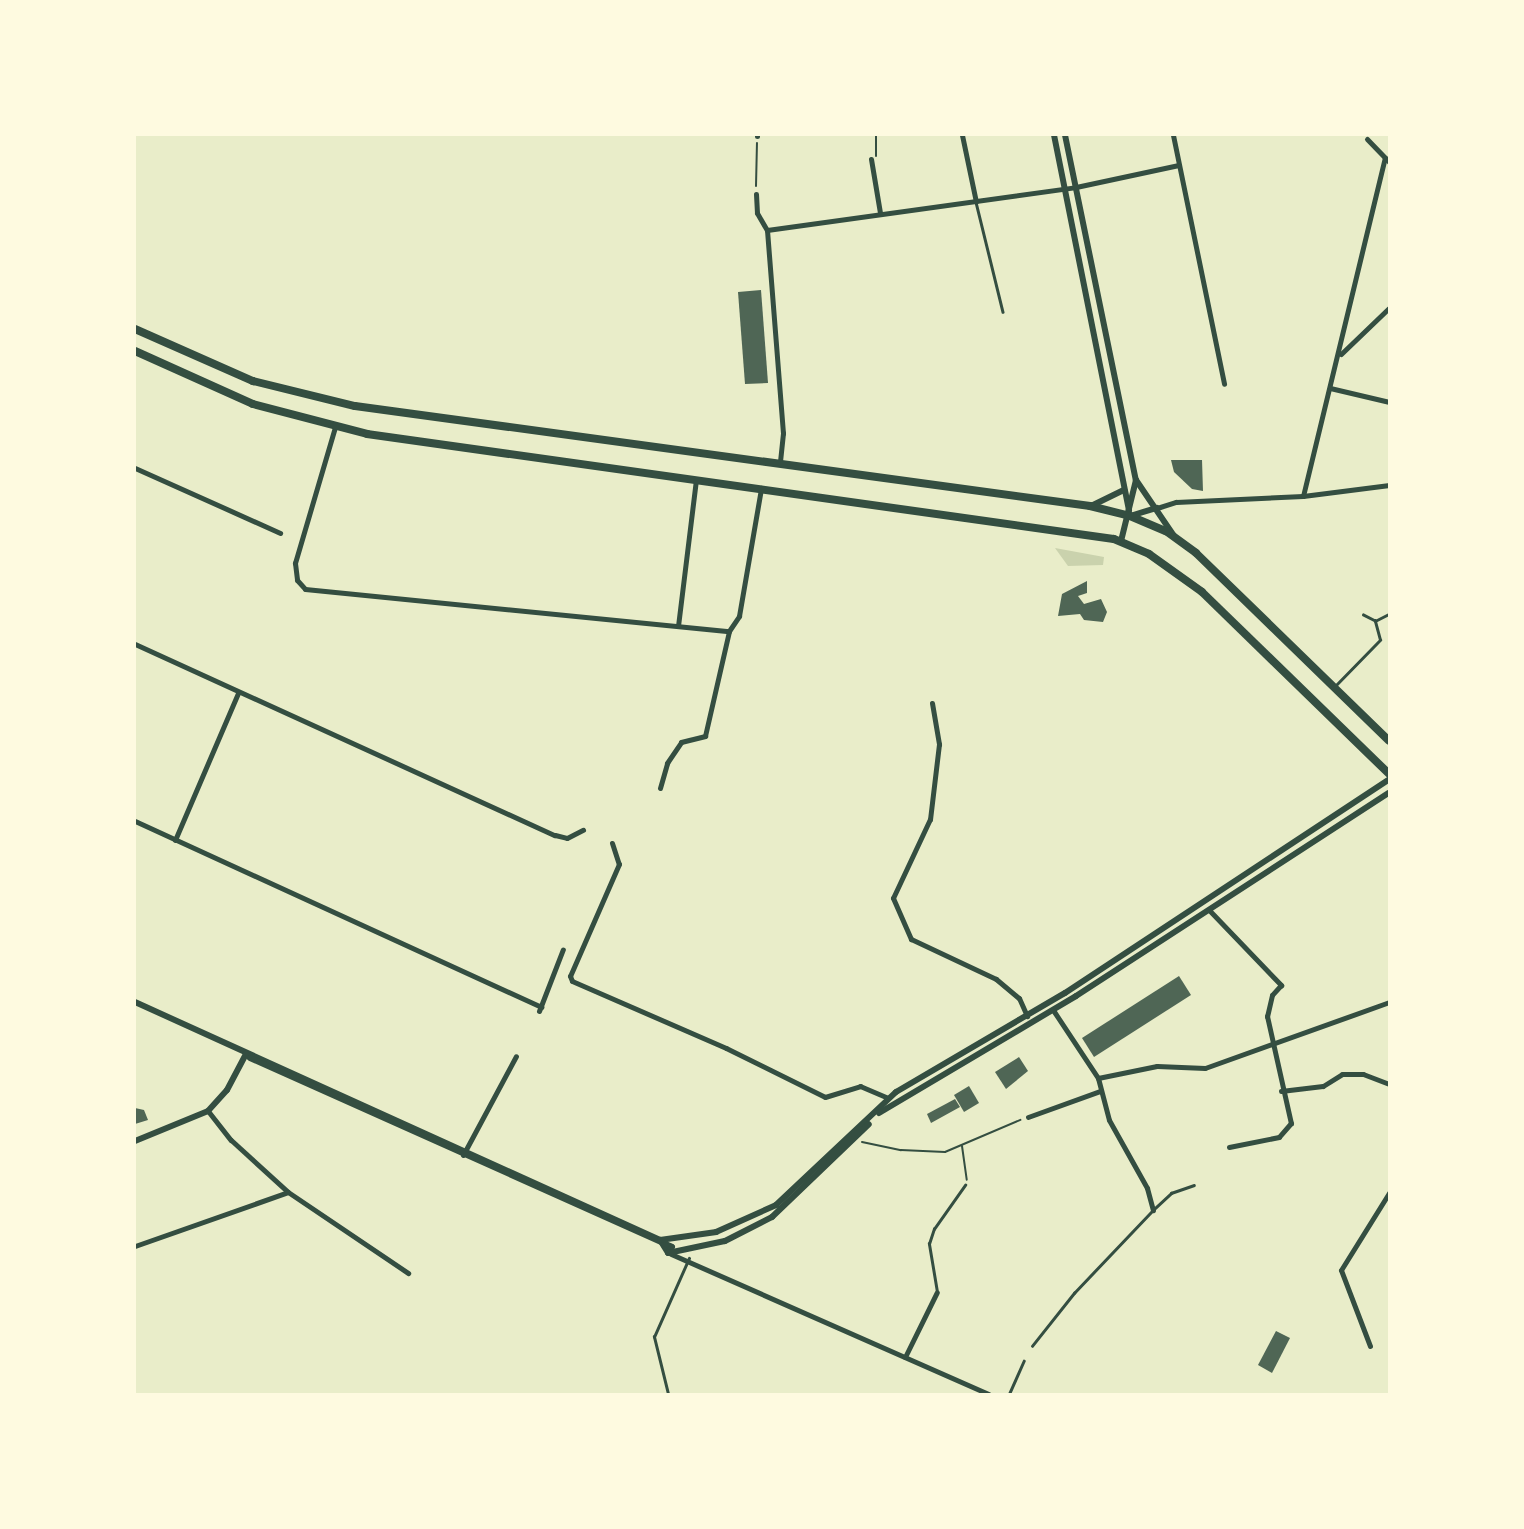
<!DOCTYPE html>
<html>
<head>
<meta charset="utf-8">
<style>
  body { margin:0 }
  #map { position:relative; width:1524px; height:1529px; overflow:hidden; background:#e9edc9; font-family:"Roboto Condensed",sans-serif }
  div>[style] { position:absolute }
  [style*='--x'] { left:calc(var(--x)*1px); top:calc(var(--y)*1px); width:calc(var(--w)*1px); rotate:calc(var(--a)*1deg) }
  .green>* { inset:0; background:#cad2ad }
  .building>* { inset:0; background:#4f6655 }
  .path>* { height:2px; margin:-1px; padding:0 1px; transform-origin:1px; border-radius:1px; background:#344e41 }
  .service>* { height:2.5px; margin:-1.25px; padding:0 1.25px; transform-origin:1.25px; border-radius:1.25px; background:#344e41 }
  .minor>* { height:5px; margin:-2.5px; padding:0 2.5px; transform-origin:2.5px; border-radius:2.5px; background:#344e41 }
  .tertiary>* { height:6px; margin:-3px; padding:0 3px; transform-origin:3px; border-radius:3px; background:#344e41 }
  .primary>* { height:8px; margin:-4px; padding:0 4px; transform-origin:4px; border-radius:4px; background:#344e41 }
  span { translate:-50% -50%; white-space:nowrap; text-align:center; line-height:1.15; -webkit-text-stroke:7px #fefae0; paint-order:stroke }
  .frame { position:absolute; inset:0; border:136px solid #fefae0; pointer-events:none }
</style>
</head>
<body>
<div id="map">
  <div class="green">
    <div style="clip-path:polygon(1055px 548px,1104px 557px,1103px 565px,1068px 566px)"></div>
  </div>
  <div class="building">
    <div style="clip-path:polygon(761px 290px,768px 383px,745px 384px,738px 292px)"></div>
    <div style="clip-path:polygon(1171px 460px,1202px 460px,1203px 491px,1192px 489px,1174px 472px)"></div>
    <div style="clip-path:polygon(1087px 581px,1087px 593px,1078px 596px,1084px 604px,1101px 599px,1107px 612px,1103px 622px,1084px 620px,1080px 614px,1058px 616px,1062px 594px)"></div>
    <div style="clip-path:polygon(1179px 976px,1191px 995px,1094px 1057px,1082px 1038px)"></div>
    <div style="clip-path:polygon(1019px 1057px,1028px 1071px,1006px 1089px,995px 1072px)"></div>
    <div style="clip-path:polygon(969px 1086px,979px 1103px,964px 1112px,954px 1095px)"></div>
    <div style="clip-path:polygon(955px 1099px,960px 1107px,931px 1123px,927px 1114px)"></div>
    <div style="clip-path:polygon(135px 1108px,144px 1110px,148px 1120px,135px 1124px)"></div>
    <div style="clip-path:polygon(1276px 1331px,1290px 1338px,1272px 1373px,1258px 1365px)"></div>
  </div>
  <div class="path">
    <div style="--x:876;--y:135;--w:21;--a:90"></div>
    <div style="--x:756;--y:186;--w:43;--a:-88.7"></div>
    <div style="--x:862;--y:1142;--w:40;--a:12"></div>
    <div style="--x:901;--y:1150;--w:44;--a:2.6"></div>
    <div style="--x:945;--y:1152;--w:82;--a:-23.1"></div>
    <div style="--x:962;--y:1146;--w:34;--a:82"></div>
  </div>
  <div class="service">
    <div style="--x:976;--y:202;--w:113;--a:76.2"></div>
    <div style="--x:1375;--y:621;--w:16;--a:-27"></div>
    <div style="--x:1336;--y:685;--w:63;--a:-45.6"></div>
    <div style="--x:1380;--y:640;--w:20;--a:-105"></div>
    <div style="--x:1375;--y:621;--w:13;--a:-153"></div>
    <div style="--x:937;--y:1292;--w:49;--a:-99.5"></div>
    <div style="--x:929;--y:1244;--w:16;--a:-72"></div>
    <div style="--x:934;--y:1229;--w:54;--a:-54.8"></div>
    <div style="--x:1032;--y:1346;--w:68;--a:-51.6"></div>
    <div style="--x:1074;--y:1293;--w:115;--a:-46.4"></div>
    <div style="--x:1153;--y:1210;--w:25;--a:-43"></div>
    <div style="--x:1171;--y:1193;--w:24;--a:-19"></div>
    <div style="--x:668;--y:1394;--w:59;--a:-103.8"></div>
    <div style="--x:654;--y:1337;--w:86;--a:-66.1"></div>
    <div style="--x:1009;--y:1394;--w:36;--a:-66"></div>
  </div>
  <div class="minor">
    <div style="--x:757;--y:135;--w:1;--a:90"></div>
    <div style="--x:962;--y:135;--w:68;--a:78.2"></div>
    <div style="--x:1173;--y:135;--w:254;--a:78.4"></div>
    <div style="--x:1367;--y:139;--w:32;--a:46"></div>
    <div style="--x:871;--y:159;--w:55;--a:80.5"></div>
    <div style="--x:756;--y:194;--w:19;--a:87"></div>
    <div style="--x:757;--y:213;--w:20;--a:60"></div>
    <div style="--x:767;--y:230;--w:204;--a:85.5"></div>
    <div style="--x:783;--y:433;--w:31;--a:96"></div>
    <div style="--x:767;--y:230;--w:312;--a:-7.9"></div>
    <div style="--x:1076;--y:187;--w:105;--a:-12.1"></div>
    <div style="--x:1341;--y:354;--w:66;--a:-43.8"></div>
    <div style="--x:1330;--y:388;--w:61;--a:13.3"></div>
    <div style="--x:335;--y:427;--w:142;--a:106.4"></div>
    <div style="--x:295;--y:563;--w:17;--a:83"></div>
    <div style="--x:297;--y:580;--w:12;--a:48"></div>
    <div style="--x:305;--y:589;--w:426;--a:5.7"></div>
    <div style="--x:135;--y:468;--w:159;--a:24.1"></div>
    <div style="--x:1303;--y:496;--w:348;--a:-76.4"></div>
    <div style="--x:1157;--y:508;--w:20;--a:-18"></div>
    <div style="--x:1176;--y:502;--w:127;--a:-2.7"></div>
    <div style="--x:1303;--y:496;--w:87;--a:-7.3"></div>
    <div style="--x:678;--y:626;--w:147;--a:-83"></div>
    <div style="--x:135;--y:644;--w:461;--a:24.5"></div>
    <div style="--x:555;--y:835;--w:12;--a:14"></div>
    <div style="--x:567;--y:838;--w:18;--a:-27"></div>
    <div style="--x:932;--y:703;--w:42;--a:80.3"></div>
    <div style="--x:939;--y:744;--w:76;--a:96.8"></div>
    <div style="--x:930;--y:819;--w:87;--a:115.1"></div>
    <div style="--x:893;--y:898;--w:45;--a:66.3"></div>
    <div style="--x:911;--y:939;--w:94;--a:25.2"></div>
    <div style="--x:996;--y:979;--w:30;--a:40"></div>
    <div style="--x:1019;--y:998;--w:20;--a:66"></div>
    <div style="--x:660;--y:788;--w:26;--a:-74"></div>
    <div style="--x:667;--y:763;--w:25;--a:-56"></div>
    <div style="--x:681;--y:742;--w:25;--a:-14"></div>
    <div style="--x:705;--y:736;--w:108;--a:-77.1"></div>
    <div style="--x:729;--y:631;--w:18;--a:-56"></div>
    <div style="--x:739;--y:616;--w:130;--a:-80.2"></div>
    <div style="--x:135;--y:821;--w:447;--a:24.6"></div>
    <div style="--x:175;--y:840;--w:160;--a:-66.8"></div>
    <div style="--x:612;--y:843;--w:22;--a:72"></div>
    <div style="--x:619;--y:864;--w:122;--a:113.6"></div>
    <div style="--x:570;--y:976;--w:5;--a:68"></div>
    <div style="--x:572;--y:981;--w:168;--a:23.5"></div>
    <div style="--x:726;--y:1048;--w:110;--a:26.3"></div>
    <div style="--x:825;--y:1097;--w:37;--a:-17"></div>
    <div style="--x:860;--y:1086;--w:30;--a:23"></div>
    <div style="--x:1210;--y:911;--w:103;--a:46.2"></div>
    <div style="--x:1281;--y:985;--w:13;--a:132"></div>
    <div style="--x:1272;--y:995;--w:22;--a:103"></div>
    <div style="--x:1267;--y:1016;--w:110;--a:77.4"></div>
    <div style="--x:1291;--y:1123;--w:18;--a:131"></div>
    <div style="--x:1279;--y:1137;--w:51;--a:168.7"></div>
    <div style="--x:1053;--y:1010;--w:82;--a:56.5"></div>
    <div style="--x:1098;--y:1078;--w:43;--a:75.3"></div>
    <div style="--x:1109;--y:1120;--w:78;--a:60.8"></div>
    <div style="--x:1147;--y:1188;--w:23;--a:75"></div>
    <div style="--x:539;--y:1011;--w:66;--a:-68.8"></div>
    <div style="--x:1098;--y:1078;--w:60;--a:-11.5"></div>
    <div style="--x:1157;--y:1066;--w:48;--a:2.4"></div>
    <div style="--x:1205;--y:1068;--w:195;--a:-19.7"></div>
    <div style="--x:1281;--y:1091;--w:42;--a:-6.8"></div>
    <div style="--x:1323;--y:1086;--w:22;--a:-32"></div>
    <div style="--x:1342;--y:1074;--w:21;--a:0"></div>
    <div style="--x:1363;--y:1074;--w:28;--a:21"></div>
    <div style="--x:208;--y:1111;--w:37;--a:52"></div>
    <div style="--x:231;--y:1140;--w:77;--a:42.4"></div>
    <div style="--x:288;--y:1192;--w:145;--a:34"></div>
    <div style="--x:1028;--y:1117;--w:77;--a:-19.9"></div>
    <div style="--x:463;--y:1155;--w:112;--a:-61.8"></div>
    <div style="--x:135;--y:1246;--w:162;--a:-19.4"></div>
    <div style="--x:671;--y:1254;--w:347;--a:23.8"></div>
    <div style="--x:1370;--y:1346;--w:81;--a:-110.9"></div>
    <div style="--x:1341;--y:1270;--w:91;--a:-58.1"></div>
    <div style="--x:905;--y:1357;--w:72;--a:-63.8"></div>
  </div>
  <div class="tertiary">
    <div style="--x:1054;--y:135;--w:383;--a:78.7"></div>
    <div style="--x:1065;--y:135;--w:352;--a:78.4"></div>
    <div style="--x:1136;--y:480;--w:63;--a:103.8"></div>
    <div style="--x:1136;--y:480;--w:68;--a:55.8"></div>
    <div style="--x:1091;--y:506;--w:37;--a:-26"></div>
    <div style="--x:1130;--y:516;--w:28;--a:-17"></div>
    <div style="--x:135;--y:1002;--w:576;--a:24.39"></div>
    <div style="--x:660;--y:1240;--w:15;--a:58"></div>
    <div style="--x:250;--y:1058;--w:462;--a:24.1"></div>
    <div style="--x:672;--y:1247;--w:7;--a:124"></div>
    <div style="--x:879;--y:1113;--w:229;--a:-30.7"></div>
    <div style="--x:1076;--y:996;--w:373;--a:-33"></div>
    <div style="--x:135;--y:1141;--w:79;--a:-22.3"></div>
    <div style="--x:208;--y:1111;--w:28;--a:-48"></div>
    <div style="--x:227;--y:1090;--w:41;--a:-62.2"></div>
    <div style="--x:660;--y:1240;--w:57;--a:-8.1"></div>
    <div style="--x:716;--y:1232;--w:66;--a:-24.2"></div>
    <div style="--x:776;--y:1205;--w:165;--a:-43.3"></div>
    <div style="--x:896;--y:1092;--w:196;--a:-30.4"></div>
    <div style="--x:1065;--y:993;--w:388;--a:-33.4"></div>
    <div style="--x:668;--y:1253;--w:58;--a:-11.9"></div>
    <div style="--x:725;--y:1241;--w:53;--a:-27.1"></div>
    <div style="--x:772;--y:1217;--w:134;--a:-43.8"></div>
  </div>
  <div class="primary">
    <div style="--x:135;--y:329;--w:129;--a:23.8"></div>
    <div style="--x:253;--y:381;--w:105;--a:13.8"></div>
    <div style="--x:355;--y:406;--w:742;--a:7.75"></div>
    <div style="--x:1090;--y:506;--w:41;--a:14"></div>
    <div style="--x:1130;--y:516;--w:39;--a:23"></div>
    <div style="--x:1166;--y:531;--w:37;--a:36"></div>
    <div style="--x:1196;--y:553;--w:269;--a:44.2"></div>
    <div style="--x:135;--y:351;--w:129;--a:24.2"></div>
    <div style="--x:253;--y:404;--w:118;--a:14.7"></div>
    <div style="--x:367;--y:434;--w:754;--a:8"></div>
    <div style="--x:1114;--y:539;--w:38;--a:23"></div>
    <div style="--x:1149;--y:554;--w:65;--a:35.6"></div>
    <div style="--x:1202;--y:592;--w:261;--a:44.2"></div>
  </div>
  <div class="frame"></div>
</div>
</body>
</html>
